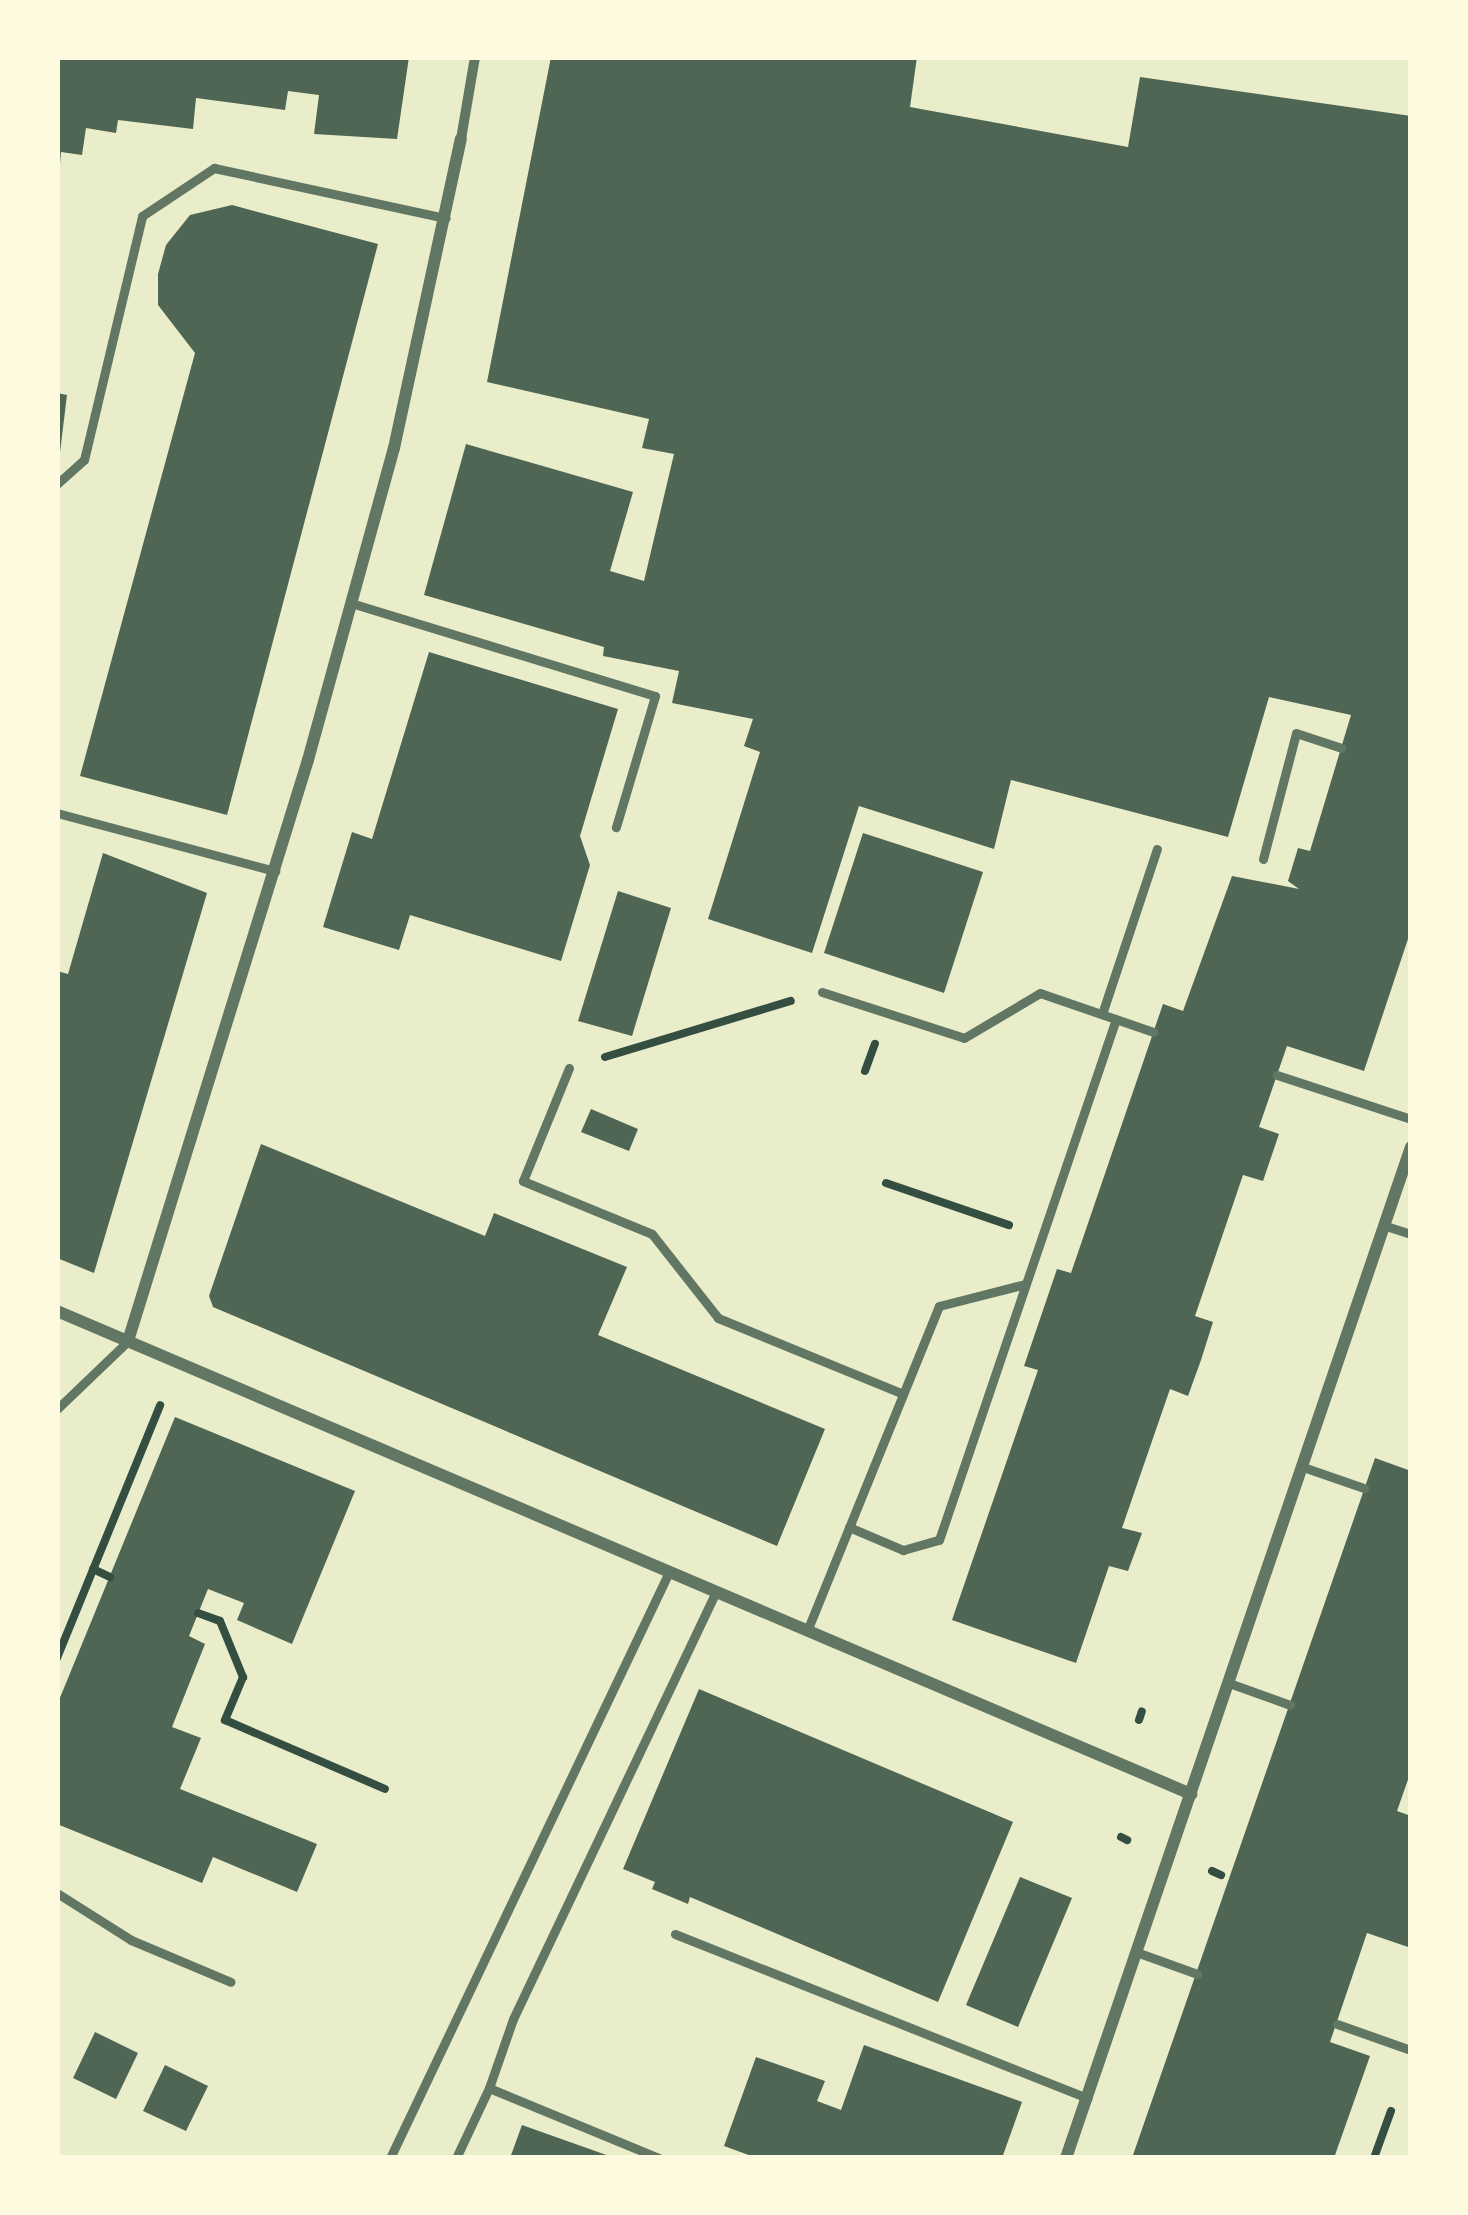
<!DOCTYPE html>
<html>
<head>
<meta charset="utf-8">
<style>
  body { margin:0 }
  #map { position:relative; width:1468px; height:2215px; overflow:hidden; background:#e9edc9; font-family:"Alegreya Sans",sans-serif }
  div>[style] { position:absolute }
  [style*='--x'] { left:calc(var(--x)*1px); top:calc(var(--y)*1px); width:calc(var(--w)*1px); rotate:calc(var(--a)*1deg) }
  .building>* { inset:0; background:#4f6655 }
  .path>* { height:8px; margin:-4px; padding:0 4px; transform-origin:4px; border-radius:4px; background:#344e41 }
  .service>* { height:9px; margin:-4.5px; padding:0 4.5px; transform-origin:4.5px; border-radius:4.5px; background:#617663 }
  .pedestrian>* { height:10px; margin:-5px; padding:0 5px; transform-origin:5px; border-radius:5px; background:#617663 }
  .minor>* { height:12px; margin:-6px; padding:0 6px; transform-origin:6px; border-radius:6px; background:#617663 }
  span { translate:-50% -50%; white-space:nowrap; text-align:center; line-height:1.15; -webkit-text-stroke:12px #fefae0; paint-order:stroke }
  .frame { position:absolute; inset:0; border:60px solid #fefae0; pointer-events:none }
</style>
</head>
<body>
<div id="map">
  <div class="building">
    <div style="clip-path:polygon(57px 57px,409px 57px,397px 139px,314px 134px,319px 95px,288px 91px,285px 110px,196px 98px,193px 129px,118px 120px,116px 133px,86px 128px,82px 155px,61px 152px,60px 164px)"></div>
    <div style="clip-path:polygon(551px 57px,917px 57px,910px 107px,1128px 147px,1140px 77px,1411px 116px,1411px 930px,1364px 1071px,1287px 1046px,1259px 1127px,1279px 1134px,1263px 1181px,1243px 1175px,1195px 1316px,1213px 1322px,1201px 1360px,1188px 1396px,1170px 1389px,1122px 1528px,1142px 1533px,1128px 1571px,1109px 1566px,1076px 1663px,952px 1620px,1038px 1370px,1024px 1366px,1057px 1269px,1071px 1273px,1163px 1004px,1183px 1011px,1232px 876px,1299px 889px,1288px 881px,1298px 848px,1310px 851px,1351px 715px,1269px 697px,1228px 837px,1011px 780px,994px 849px,859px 806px,812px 953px,708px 919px,760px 752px,744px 746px,753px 719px,672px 703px,679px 671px,603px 656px,604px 647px,424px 595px,466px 444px,633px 492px,610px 571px,644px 581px,674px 454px,642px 448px,649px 419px,487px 382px)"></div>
    <div style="clip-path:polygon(232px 205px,378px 244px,227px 815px,80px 776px,195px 353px,158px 305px,158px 274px,166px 245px,190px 215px)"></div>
    <div style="clip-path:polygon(57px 393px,67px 395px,60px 452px,57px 451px)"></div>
    <div style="clip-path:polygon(429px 652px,618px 709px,580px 836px,590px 865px,561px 961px,410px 915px,399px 950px,323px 927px,352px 832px,372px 839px)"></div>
    <div style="clip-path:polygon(863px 833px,983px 872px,944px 993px,824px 953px)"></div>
    <div style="clip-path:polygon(103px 853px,207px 893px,94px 1273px,57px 1258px,57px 971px,68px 974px)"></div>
    <div style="clip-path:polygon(618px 891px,671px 908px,632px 1036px,578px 1021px)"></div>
    <div style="clip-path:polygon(591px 1109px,638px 1129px,629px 1151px,581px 1132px)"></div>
    <div style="clip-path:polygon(261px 1144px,485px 1236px,494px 1213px,627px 1267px,598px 1335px,825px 1429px,777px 1546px,213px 1307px,209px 1296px)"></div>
    <div style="clip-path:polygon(175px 1417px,355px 1491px,292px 1644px,237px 1620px,244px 1603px,208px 1589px,189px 1636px,205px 1644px,172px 1727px,201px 1738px,180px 1789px,317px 1844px,297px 1892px,213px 1857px,202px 1883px,57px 1824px,57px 1705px)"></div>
    <div style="clip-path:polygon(1375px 1458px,1411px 1471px,1411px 1771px,1397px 1811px,1411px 1816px,1411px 1948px,1367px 1933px,1330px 2042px,1370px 2056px,1334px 2158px,1132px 2158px)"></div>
    <div style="clip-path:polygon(699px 1689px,1013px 1822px,938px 2002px,690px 1897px,688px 1904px,652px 1889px,655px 1882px,623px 1869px)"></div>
    <div style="clip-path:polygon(1020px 1877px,1072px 1898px,1018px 2027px,966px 2005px)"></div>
    <div style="clip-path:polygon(95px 2032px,138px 2053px,116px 2099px,73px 2078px)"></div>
    <div style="clip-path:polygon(864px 2045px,1022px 2102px,1002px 2158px,757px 2158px,724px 2146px,756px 2057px,825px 2081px,817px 2101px,841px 2110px)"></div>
    <div style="clip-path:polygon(165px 2065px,208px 2086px,186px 2131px,143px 2111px)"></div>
    <div style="clip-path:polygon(522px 2125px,612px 2157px,612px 2158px,510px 2158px)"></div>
  </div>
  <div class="path">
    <div style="--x:605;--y:1057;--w:194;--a:-16.8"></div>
    <div style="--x:865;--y:1071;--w:29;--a:-70"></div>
    <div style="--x:886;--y:1183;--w:130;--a:18.9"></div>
    <div style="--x:93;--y:1569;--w:19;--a:25"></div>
    <div style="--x:198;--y:1613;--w:23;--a:20"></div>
    <div style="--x:220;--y:1621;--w:61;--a:67.7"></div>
    <div style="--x:243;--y:1677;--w:47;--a:112.7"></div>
    <div style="--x:225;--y:1720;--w:174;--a:23.3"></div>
    <div style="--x:57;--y:1658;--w:273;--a:-67.8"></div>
    <div style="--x:1139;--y:1720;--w:9;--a:-72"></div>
    <div style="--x:1121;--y:1837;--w:7;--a:27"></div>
    <div style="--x:1212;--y:1871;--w:10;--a:24"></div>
    <div style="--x:1374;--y:2158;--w:50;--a:-70.1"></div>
  </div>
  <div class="service">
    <div style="--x:57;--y:484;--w:36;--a:-42"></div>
    <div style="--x:84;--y:460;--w:251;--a:-76.6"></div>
    <div style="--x:142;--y:216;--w:87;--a:-33.7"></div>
    <div style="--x:214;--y:168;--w:237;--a:12.2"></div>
    <div style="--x:351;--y:603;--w:318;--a:17"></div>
    <div style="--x:655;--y:696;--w:137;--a:106.6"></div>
    <div style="--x:57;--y:813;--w:226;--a:14.9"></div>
    <div style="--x:1263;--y:859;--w:130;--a:-75.3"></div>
    <div style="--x:1296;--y:733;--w:48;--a:18.1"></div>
    <div style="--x:822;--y:992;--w:149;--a:17.9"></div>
    <div style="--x:964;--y:1038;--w:88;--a:-30.6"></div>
    <div style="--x:1040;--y:993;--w:120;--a:19"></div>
    <div style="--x:1102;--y:1014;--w:174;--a:-71.6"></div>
    <div style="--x:569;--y:1068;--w:122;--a:112.2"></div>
    <div style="--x:523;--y:1181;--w:139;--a:22.3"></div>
    <div style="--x:652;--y:1234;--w:107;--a:51.8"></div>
    <div style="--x:718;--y:1318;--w:200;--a:22.3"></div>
    <div style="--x:1277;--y:1075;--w:141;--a:18.2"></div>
    <div style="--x:1386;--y:1226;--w:26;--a:18"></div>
    <div style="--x:57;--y:1409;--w:98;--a:-43.8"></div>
    <div style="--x:1303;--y:1467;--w:65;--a:19"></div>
    <div style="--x:849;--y:1527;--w:59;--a:23.1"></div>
    <div style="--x:903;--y:1550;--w:37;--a:-16"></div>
    <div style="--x:939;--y:1540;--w:550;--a:-71.24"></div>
    <div style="--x:807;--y:1631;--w:351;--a:-67.9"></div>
    <div style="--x:939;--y:1306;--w:89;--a:-14.3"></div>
    <div style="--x:1229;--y:1683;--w:65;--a:19.8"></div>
    <div style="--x:57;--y:1893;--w:88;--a:32.4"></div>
    <div style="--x:131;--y:1940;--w:108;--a:22.8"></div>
    <div style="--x:675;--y:1934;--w:444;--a:21.7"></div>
    <div style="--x:1139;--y:1953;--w:62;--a:19.9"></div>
    <div style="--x:1337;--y:2024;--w:78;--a:19.4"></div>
    <div style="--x:489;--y:2088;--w:73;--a:-70.8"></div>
    <div style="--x:513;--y:2019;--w:473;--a:-64.6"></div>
    <div style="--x:390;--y:2158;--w:649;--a:-64.54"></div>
    <div style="--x:456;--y:2158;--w:77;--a:-64.8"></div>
    <div style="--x:489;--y:2088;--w:184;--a:22.4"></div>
  </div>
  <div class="pedestrian">
    <div style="--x:461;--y:139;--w:83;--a:-80.3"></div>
  </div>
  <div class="minor">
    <div style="--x:57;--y:1311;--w:1233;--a:23.07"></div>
    <div style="--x:128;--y:1341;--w:608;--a:-72.79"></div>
    <div style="--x:308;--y:760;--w:324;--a:-74.6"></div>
    <div style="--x:394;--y:448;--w:316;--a:-77.8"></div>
    <div style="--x:1066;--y:2158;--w:1068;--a:-71.16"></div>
  </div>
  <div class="frame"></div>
</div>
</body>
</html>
